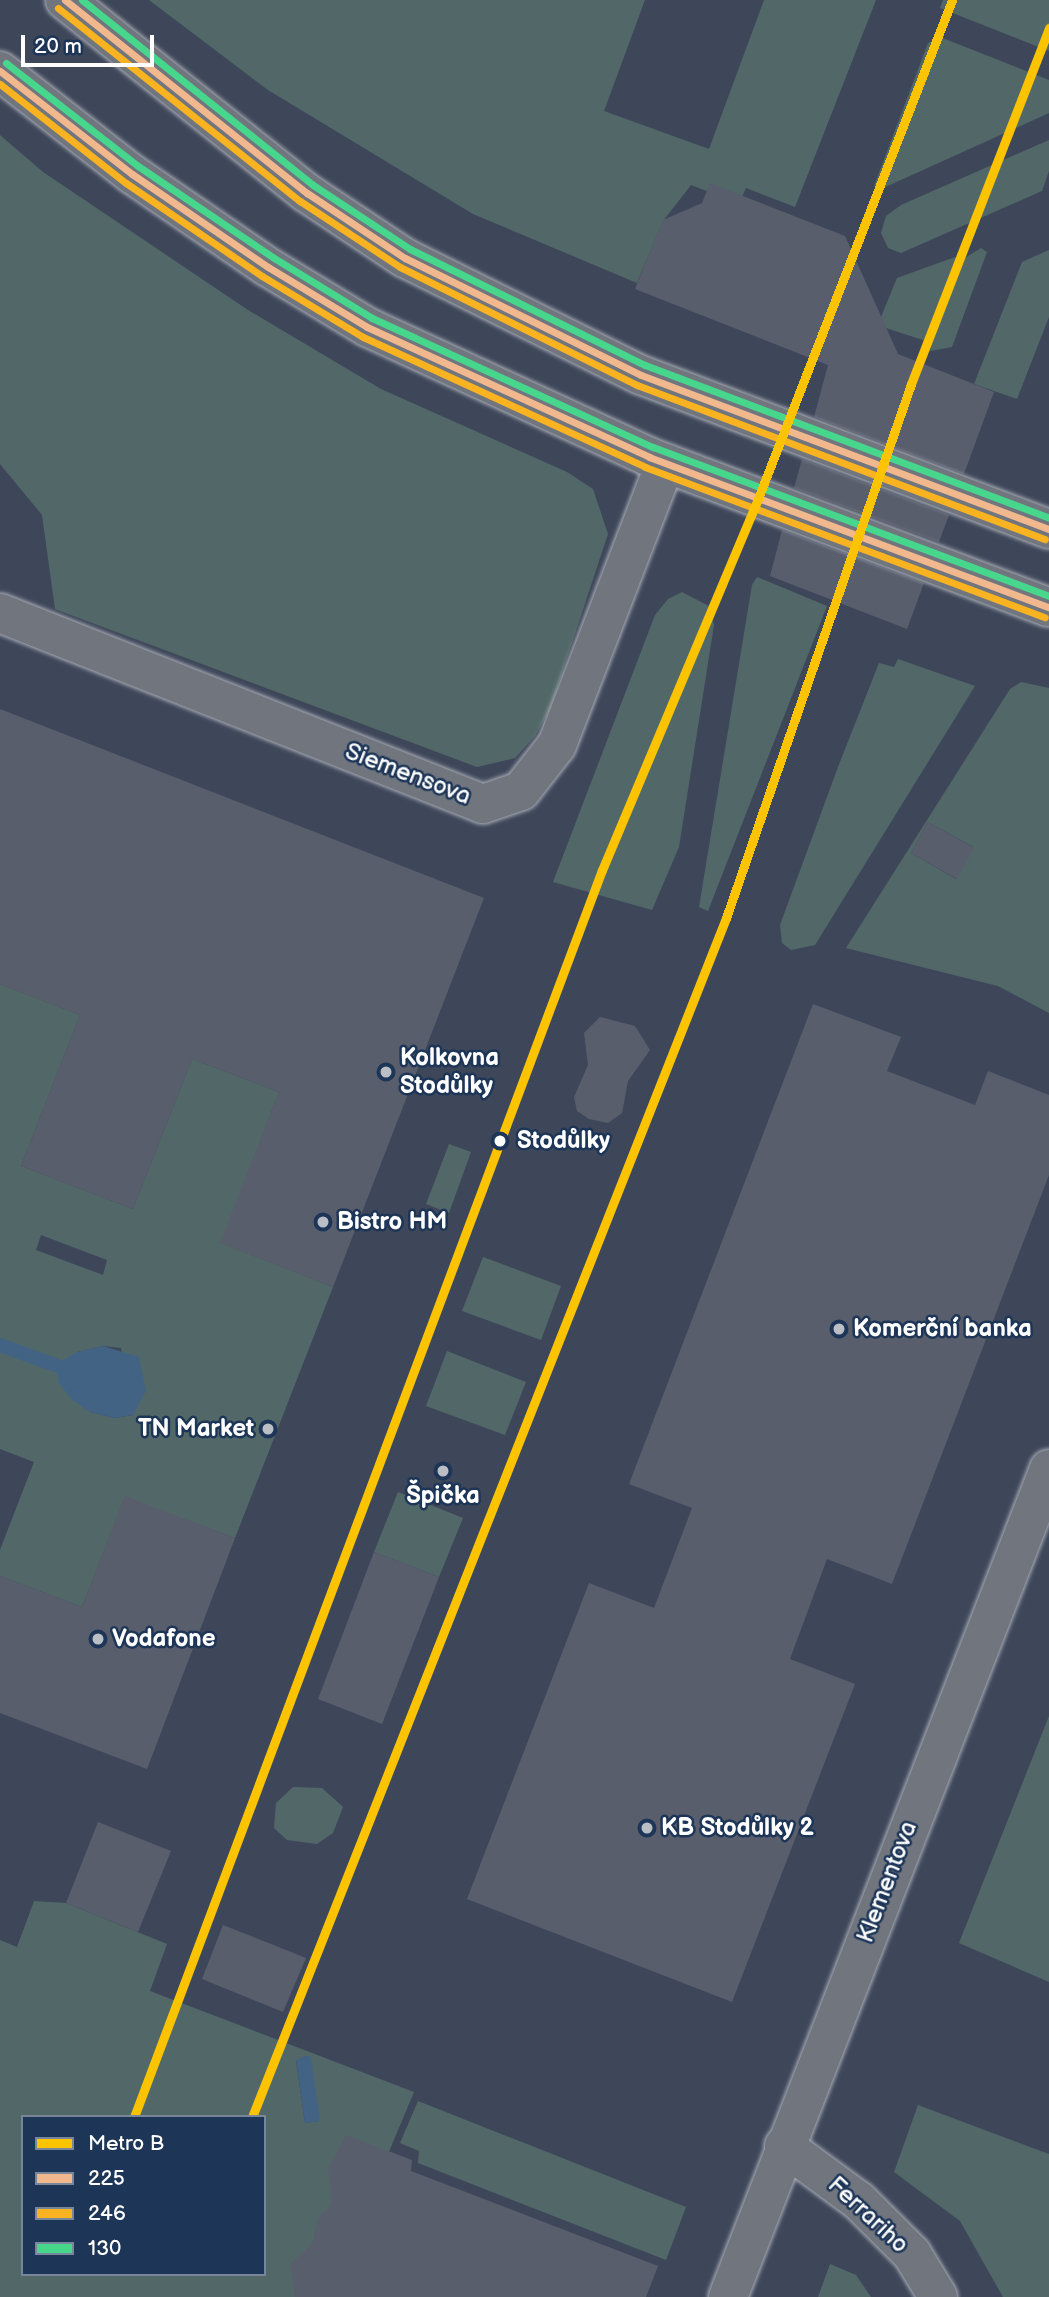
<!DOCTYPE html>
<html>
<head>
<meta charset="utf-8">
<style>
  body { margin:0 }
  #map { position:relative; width:1049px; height:2297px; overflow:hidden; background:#3e475a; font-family:"Balsamiq Sans",sans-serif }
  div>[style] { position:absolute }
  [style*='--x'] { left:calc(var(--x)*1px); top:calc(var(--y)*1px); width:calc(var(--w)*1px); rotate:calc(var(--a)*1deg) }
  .green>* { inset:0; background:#526868 }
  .water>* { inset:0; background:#436385 }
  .stream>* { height:14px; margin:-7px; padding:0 7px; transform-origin:7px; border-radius:7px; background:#436385 }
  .building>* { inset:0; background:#595e6d }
  .roads { filter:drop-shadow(0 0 2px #a8acb5) drop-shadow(0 0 2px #a8acb5) }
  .street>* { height:38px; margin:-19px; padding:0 19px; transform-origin:19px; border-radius:19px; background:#70757e }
  .secondary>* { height:38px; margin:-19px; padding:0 19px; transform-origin:19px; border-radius:19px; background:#70757e }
  .bus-1>* { height:7px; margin:-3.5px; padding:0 3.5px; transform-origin:3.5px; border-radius:3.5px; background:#f1b78d }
  .bus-2>* { height:7px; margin:-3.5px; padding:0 3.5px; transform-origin:3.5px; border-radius:3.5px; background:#f9b220 }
  .bus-3>* { height:7px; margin:-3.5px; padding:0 3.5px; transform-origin:3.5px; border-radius:3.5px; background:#46d78d }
  .metro-1>* { height:9px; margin:-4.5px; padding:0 4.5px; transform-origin:4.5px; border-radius:4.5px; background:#fcc400 }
  .dots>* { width:19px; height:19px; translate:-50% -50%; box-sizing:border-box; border:4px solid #1d3557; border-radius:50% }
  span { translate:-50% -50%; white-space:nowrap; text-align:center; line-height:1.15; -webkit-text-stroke:5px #1d3557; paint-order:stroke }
  .street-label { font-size:24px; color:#fff }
  .poi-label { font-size:24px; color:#fff; font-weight:700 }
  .left { translate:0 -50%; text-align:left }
  .right { translate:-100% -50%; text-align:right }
  .stop-label { font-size:24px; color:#fff; font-weight:700 }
  .legend { position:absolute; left:21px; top:2115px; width:245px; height:161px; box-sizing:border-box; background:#1d3557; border:2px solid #77869a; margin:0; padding:9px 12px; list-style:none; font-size:21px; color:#fff }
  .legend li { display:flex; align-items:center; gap:14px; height:35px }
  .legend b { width:35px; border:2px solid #77869a }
  .scale { position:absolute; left:21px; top:35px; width:133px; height:32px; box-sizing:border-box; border:4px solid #fff; border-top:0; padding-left:9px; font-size:21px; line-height:24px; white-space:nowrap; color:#fff; -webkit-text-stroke:5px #1d3557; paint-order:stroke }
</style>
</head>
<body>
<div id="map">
  <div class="green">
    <div style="clip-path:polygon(149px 0,645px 0,604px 111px,709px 149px,764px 0,876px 0,795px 207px,746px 188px,739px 203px,691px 185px,663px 221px,637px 283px,473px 214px,268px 90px)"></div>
    <div style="clip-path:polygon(943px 0,1049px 0,1049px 51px,940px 8px)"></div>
    <div style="clip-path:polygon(940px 37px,1049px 80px,1049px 113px,881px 189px,874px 186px,928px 43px)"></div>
    <div style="clip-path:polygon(0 135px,43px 172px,248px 310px,381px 389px,567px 472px,593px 489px,608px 534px,550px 709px,535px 736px,515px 758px,477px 767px,55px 609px,42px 515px,0 464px)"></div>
    <div style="clip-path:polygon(1049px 140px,1049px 171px,1042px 191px,901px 253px,888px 248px,881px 233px,886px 216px,901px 205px)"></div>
    <div style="clip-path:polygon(981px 248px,987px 252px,952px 347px,930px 351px,932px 343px,886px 328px,881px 317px,897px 278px,955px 257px,960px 261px)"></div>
    <div style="clip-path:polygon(1049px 250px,1049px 317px,1017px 399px,974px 384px,1022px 262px)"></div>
    <div style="clip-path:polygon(757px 577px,827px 606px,708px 911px,699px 907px,752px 585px)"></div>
    <div style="clip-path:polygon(682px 592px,709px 606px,714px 625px,679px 847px,652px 910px,553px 882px,655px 615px,668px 599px)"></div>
    <div style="clip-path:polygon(898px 659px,975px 686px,815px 945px,791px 950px,782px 943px,780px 925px,838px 767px,879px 663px,894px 667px)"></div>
    <div style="clip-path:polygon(evenodd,1021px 682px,1049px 688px,1049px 1013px,998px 986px,846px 948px,1010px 689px,1021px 682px,928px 822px,973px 847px,956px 879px,911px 853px,928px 822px)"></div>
    <div style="clip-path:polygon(evenodd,0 984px,80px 1015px,21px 1166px,133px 1209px,192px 1059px,279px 1092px,221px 1243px,333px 1287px,235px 1538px,125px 1497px,82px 1607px,0 1576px,0 1550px,34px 1462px,0 1449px,0 984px,41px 1235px,107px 1260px,103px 1275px,36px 1250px,41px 1235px,0 984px,103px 1346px,121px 1348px,133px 1415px,115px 1418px,90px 1412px,77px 1352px,103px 1346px)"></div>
    <div style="clip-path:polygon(449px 1144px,471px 1152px,449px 1213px,426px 1204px)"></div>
    <div style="clip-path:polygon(483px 1257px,561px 1286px,541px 1340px,462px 1311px)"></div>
    <div style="clip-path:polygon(447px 1351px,526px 1382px,505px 1435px,426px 1406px)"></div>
    <div style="clip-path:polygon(398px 1492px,463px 1518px,439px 1577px,374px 1552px)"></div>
    <div style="clip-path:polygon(1049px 1716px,1049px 1982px,959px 1943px)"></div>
    <div style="clip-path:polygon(293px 1787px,322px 1788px,343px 1807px,333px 1833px,317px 1844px,287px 1840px,274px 1828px,276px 1803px)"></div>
    <div style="clip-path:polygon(evenodd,34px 1901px,66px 1903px,167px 1944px,150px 1991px,414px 2092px,328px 2297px,0 2297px,0 1940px,17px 1947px,34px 1901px,306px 2056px,319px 2121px,305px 2123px,296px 2061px,306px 2056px,34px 1901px,23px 2117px,264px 2117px,264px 2274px,23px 2274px,23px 2117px)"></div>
    <div style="clip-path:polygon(418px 2101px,686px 2207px,666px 2260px,418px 2163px,419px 2151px,400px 2143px)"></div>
    <div style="clip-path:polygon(918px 2105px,1049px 2154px,1049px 2297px,1003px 2297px,960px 2221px,894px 2172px)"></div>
    <div style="clip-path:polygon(830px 2264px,856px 2275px,871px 2297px,818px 2297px)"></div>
  </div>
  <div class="water">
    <div style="clip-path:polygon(103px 1346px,139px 1357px,146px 1391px,133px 1415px,115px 1418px,90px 1412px,71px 1399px,59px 1383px,55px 1365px,77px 1352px)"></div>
    <div style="clip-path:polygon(306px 2056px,311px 2057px,320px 2121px,305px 2123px,296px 2060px)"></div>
  </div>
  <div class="stream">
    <div style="--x:0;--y:1345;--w:59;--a:20"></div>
  </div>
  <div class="building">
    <div style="clip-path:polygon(710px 183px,845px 236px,898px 354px,994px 392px,964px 474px,814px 417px,828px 365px,635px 289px,663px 220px,702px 203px)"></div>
    <div style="clip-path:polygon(802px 459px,949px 515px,939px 542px,794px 488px)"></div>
    <div style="clip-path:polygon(782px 530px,924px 583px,907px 629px,770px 576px)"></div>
    <div style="clip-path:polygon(0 709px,484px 898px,333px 1287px,220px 1243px,279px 1092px,192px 1059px,133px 1209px,21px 1166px,80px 1015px,0 984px)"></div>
    <div style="clip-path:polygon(928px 822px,974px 848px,957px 879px,911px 853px)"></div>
    <div style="clip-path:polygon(813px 1004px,901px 1037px,887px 1071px,975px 1105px,988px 1071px,1049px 1095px,1049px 1175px,892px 1584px,827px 1559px,790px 1659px,855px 1684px,732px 2002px,467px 1899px,589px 1583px,654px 1608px,692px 1508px,629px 1484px)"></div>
    <div style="clip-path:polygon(600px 1017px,635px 1026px,650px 1050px,628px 1081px,622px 1113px,608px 1123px,589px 1119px,577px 1111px,574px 1097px,588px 1065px,584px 1033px)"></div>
    <div style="clip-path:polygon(125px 1496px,235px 1538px,147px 1769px,0 1713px,0 1576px,82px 1607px)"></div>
    <div style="clip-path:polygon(374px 1552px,439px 1577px,382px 1724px,318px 1699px)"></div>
    <div style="clip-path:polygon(98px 1822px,171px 1851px,138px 1932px,66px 1903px)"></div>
    <div style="clip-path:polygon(223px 1925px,306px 1958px,283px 2012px,202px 1979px)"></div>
    <div style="clip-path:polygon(346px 2135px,412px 2160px,411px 2171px,658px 2266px,646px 2297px,295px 2297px,290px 2264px,312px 2244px,318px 2218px,332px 2204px,328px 2169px)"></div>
  </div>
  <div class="roads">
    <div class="street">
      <div style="--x:0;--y:613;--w:519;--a:21.58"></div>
      <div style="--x:483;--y:804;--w:40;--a:-18.9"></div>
      <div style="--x:521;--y:791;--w:58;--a:-52"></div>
      <div style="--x:557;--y:745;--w:302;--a:-69"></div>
      <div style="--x:784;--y:2146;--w:93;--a:36.3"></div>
      <div style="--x:859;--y:2201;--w:75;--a:45"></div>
      <div style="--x:912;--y:2254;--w:50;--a:58.8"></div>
      <div style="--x:728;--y:2297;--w:888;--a:-68.81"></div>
    </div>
    <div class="secondary">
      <div style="--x:65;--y:0;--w:310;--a:38.6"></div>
      <div style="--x:307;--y:193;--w:118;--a:33.6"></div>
      <div style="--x:405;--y:258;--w:263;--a:26.4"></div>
      <div style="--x:641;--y:375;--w:436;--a:20.7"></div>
      <div style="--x:0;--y:71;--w:167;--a:38"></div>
      <div style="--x:132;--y:174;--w:165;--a:34.4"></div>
      <div style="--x:268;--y:267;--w:116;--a:31.2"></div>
      <div style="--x:367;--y:327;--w:311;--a:24.7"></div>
      <div style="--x:649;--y:457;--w:427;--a:20.6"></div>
    </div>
  </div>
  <div class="bus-1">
    <div style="--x:65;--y:0;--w:310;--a:38.6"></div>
    <div style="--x:307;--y:193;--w:118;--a:33.6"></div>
    <div style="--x:405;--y:258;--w:263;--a:26.4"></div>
    <div style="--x:641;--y:375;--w:436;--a:20.7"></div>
    <div style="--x:0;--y:71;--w:167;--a:38"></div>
    <div style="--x:132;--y:174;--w:165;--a:34.4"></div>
    <div style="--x:268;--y:267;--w:116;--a:31.2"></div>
    <div style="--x:367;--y:327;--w:311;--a:24.7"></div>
    <div style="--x:649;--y:457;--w:427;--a:20.6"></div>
  </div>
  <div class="bus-2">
    <div style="--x:58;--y:8;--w:310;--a:38.6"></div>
    <div style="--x:300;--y:201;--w:120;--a:33.4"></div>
    <div style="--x:400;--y:267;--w:265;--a:26.5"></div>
    <div style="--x:637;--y:385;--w:436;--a:20.7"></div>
    <div style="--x:0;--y:84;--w:160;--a:38.2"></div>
    <div style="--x:126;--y:183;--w:165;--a:34.4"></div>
    <div style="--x:262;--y:276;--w:118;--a:31.1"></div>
    <div style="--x:363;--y:337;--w:311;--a:24.7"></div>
    <div style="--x:645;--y:467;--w:427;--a:20.6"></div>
  </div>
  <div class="bus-3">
    <div style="--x:82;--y:0;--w:296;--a:38.7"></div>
    <div style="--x:313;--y:185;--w:116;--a:33.4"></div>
    <div style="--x:410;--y:249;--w:262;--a:26.3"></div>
    <div style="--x:645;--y:365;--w:432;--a:20.7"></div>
    <div style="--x:6;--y:63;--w:167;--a:38"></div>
    <div style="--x:138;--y:166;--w:164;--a:34.1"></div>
    <div style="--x:274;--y:258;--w:115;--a:31.5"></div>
    <div style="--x:372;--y:318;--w:309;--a:24.7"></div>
    <div style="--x:653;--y:447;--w:423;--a:20.6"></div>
  </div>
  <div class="metro-1">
    <div style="--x:134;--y:2117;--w:1332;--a:-69.43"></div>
    <div style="--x:602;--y:870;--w:400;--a:-67.2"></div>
    <div style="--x:757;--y:501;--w:538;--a:-68.73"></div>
    <div style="--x:252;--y:2117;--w:1289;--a:-68.43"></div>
    <div style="--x:726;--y:918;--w:565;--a:-70.89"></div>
    <div style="--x:911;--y:384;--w:382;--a:-68.8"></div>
  </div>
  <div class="dots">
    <div style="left:386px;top:1072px;background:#bbbfc5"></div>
    <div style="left:500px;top:1141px;background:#fff"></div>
    <div style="left:323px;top:1222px;background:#bbbfc5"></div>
    <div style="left:839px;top:1329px;background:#bbbfc5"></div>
    <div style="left:268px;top:1429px;background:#bbbfc5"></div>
    <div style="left:443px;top:1471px;background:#bbbfc5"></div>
    <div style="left:98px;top:1639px;background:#bbbfc5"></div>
    <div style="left:647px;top:1828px;background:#bbbfc5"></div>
  </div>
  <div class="street-label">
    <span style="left:408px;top:774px;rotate:21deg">Siemensova</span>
    <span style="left:887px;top:1882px;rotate:-69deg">Klementova</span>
    <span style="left:868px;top:2215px;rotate:43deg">Ferrariho</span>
  </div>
  <div class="poi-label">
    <span class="left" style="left:400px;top:1072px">Kolkovna<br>Stodůlky</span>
    <span class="left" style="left:337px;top:1222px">Bistro HM</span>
    <span class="left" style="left:853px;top:1329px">Komerční banka</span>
    <span class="right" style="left:254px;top:1429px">TN Market</span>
    <span style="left:443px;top:1496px">Špička</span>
    <span class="left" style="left:112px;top:1639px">Vodafone</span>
    <span class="left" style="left:661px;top:1828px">KB Stodůlky 2</span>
  </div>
  <div class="stop-label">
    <span class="left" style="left:517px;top:1141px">Stodůlky</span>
  </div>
  <ul class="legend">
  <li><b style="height:9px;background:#fcc400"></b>Metro B</li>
  <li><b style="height:9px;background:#f1b78d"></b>225</li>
  <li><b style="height:9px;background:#f9b220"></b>246</li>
  <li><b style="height:9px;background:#46d78d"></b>130</li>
  </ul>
  <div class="scale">20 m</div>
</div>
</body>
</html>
